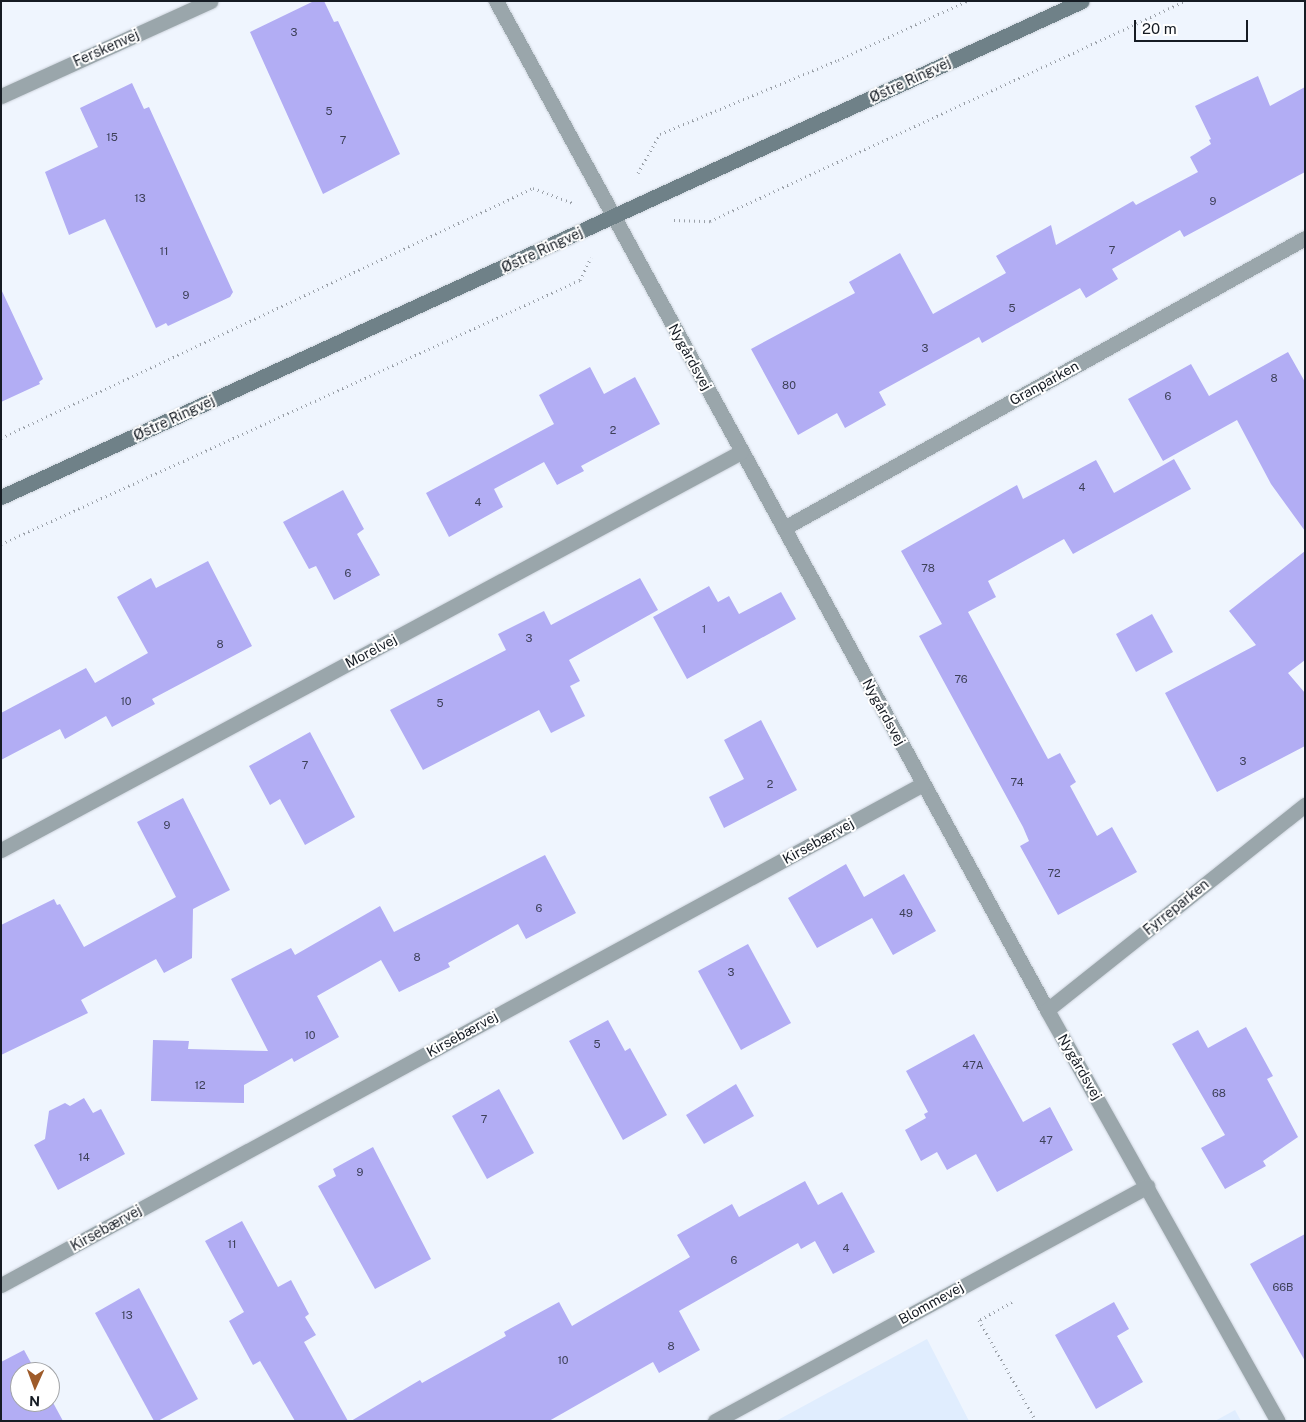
<!DOCTYPE html>
<html>
<head>
<meta charset="utf-8">
<style>
  body { margin:0 }
  #map { position:relative; width:1306px; height:1422px; overflow:hidden; background:#eff5fe; font-family:"Public Sans",sans-serif }
  div>[style] { position:absolute }
  [style*='--x'] { left:calc(var(--x)*1px); top:calc(var(--y)*1px); width:calc(var(--w)*1px); rotate:calc(var(--a)*1deg) }
  .built>* { inset:0; background:#e0edfe }
  .building>* { inset:0; background:#b2adf4 }
  .path>* { height:3px; margin-top:-1.5px; transform-origin:0; background:repeating-linear-gradient(90deg,#9aa0a8 0 1px,transparent 0 5px) }
  .roads { filter:drop-shadow(0 0 1px #ccd2db) drop-shadow(0 0 1px #ccd2db) }
  .street>* { height:15px; margin:-7.5px; padding:0 7.5px; transform-origin:7.5px; border-radius:7.5px; background:#9aa6ab }
  .secondary>* { height:15px; margin:-7.5px; padding:0 7.5px; transform-origin:7.5px; border-radius:7.5px; background:#6f8188 }
  span { translate:-50% -50%; white-space:nowrap; text-align:center; line-height:1.15; -webkit-text-stroke:4px #fff; paint-order:stroke }
  .number-label { font-size:11px; color:#3d4058 }
  .number-label span { -webkit-text-stroke-width:0 }
  .street-label { font-size:14px; color:#161c24 }
  .frame { position:absolute; inset:0; border:2px solid #161c24; pointer-events:none }
  .north { position:absolute; left:10px; top:1362px; width:50px; height:50px; box-sizing:border-box; background:#fff; border:1px solid #a2a4a7; border-radius:50%; rotate:182deg; font-size:14px; font-weight:700; line-height:20px; text-align:center; color:#161c24 }
  .north::after { content:''; display:block; margin:auto; width:18px; height:22px; background:#9e5b2a; clip-path:polygon(50% 0,100% 100%,50% 72%,0 100%) }
  .scale { position:absolute; left:1134px; top:20px; width:114px; height:22px; box-sizing:border-box; border:2px solid #161c24; border-top:0; padding-left:6px; font-size:15px; line-height:18px; white-space:nowrap; color:#161c24; -webkit-text-stroke:4px #fff; paint-order:stroke }
</style>
</head>
<body>
<div id="map">
  <div class="built">
    <div style="clip-path:polygon(927px 1339px,969px 1421px,776px 1421px)"></div>
    <div style="clip-path:polygon(1235px 1410px,1241px 1421px,1215px 1421px)"></div>
  </div>
  <div class="building">
    <div style="clip-path:polygon(314px 1px,324px 1px,334px 22px,338px 21px,400px 154px,323px 194px,250px 32px)"></div>
    <div style="clip-path:polygon(1258px 76px,1270px 106px,1305px 87px,1305px 172px,1184px 237px,1180px 230px,1112px 269px,1118px 279px,1086px 298px,1080px 288px,982px 343px,979px 337px,879px 392px,886px 405px,845px 428px,837px 413px,798px 435px,751px 349px,855px 293px,849px 282px,900px 253px,933px 314px,1006px 273px,996px 256px,1051px 225px,1056px 245px,1133px 201px,1136px 205px,1198px 172px,1190px 157px,1211px 144px,1209px 140px,1211px 139px,1195px 106px)"></div>
    <div style="clip-path:polygon(132px 83px,144px 109px,149px 107px,233px 292px,230px 297px,168px 326px,166px 323px,156px 328px,105px 219px,69px 235px,45px 172px,98px 147px,80px 108px)"></div>
    <div style="clip-path:polygon(1px 289px,43px 379px,39px 382px,40px 384px,1px 402px)"></div>
    <div style="clip-path:polygon(1288px 352px,1305px 382px,1305px 531px,1271px 484px,1237px 420px,1163px 461px,1128px 399px,1191px 364px,1209px 396px)"></div>
    <div style="clip-path:polygon(590px 367px,604px 394px,635px 377px,660px 424px,581px 466px,584px 471px,557px 485px,544px 462px,494px 489px,503px 507px,449px 537px,426px 493px,554px 424px,539px 395px)"></div>
    <div style="clip-path:polygon(1174px 459px,1191px 489px,1073px 554px,1064px 539px,988px 581px,996px 597px,968px 612px,1048px 759px,1060px 753px,1076px 782px,1070px 786px,1097px 836px,1112px 827px,1137px 872px,1058px 915px,1020px 846px,1029px 841px,1023px 827px,919px 636px,942px 624px,901px 551px,1017px 485px,1023px 499px,1096px 460px,1114px 493px)"></div>
    <div style="clip-path:polygon(343px 490px,364px 529px,357px 534px,380px 575px,334px 600px,316px 566px,309px 569px,283px 522px)"></div>
    <div style="clip-path:polygon(1305px 551px,1305px 660px,1288px 673px,1305px 693px,1305px 746px,1217px 792px,1165px 693px,1256px 645px,1229px 611px)"></div>
    <div style="clip-path:polygon(208px 561px,252px 646px,152px 699px,155px 704px,112px 727px,106px 716px,65px 739px,60px 729px,1px 760px,1px 713px,86px 668px,95px 683px,148px 653px,117px 597px,151px 578px,156px 588px)"></div>
    <div style="clip-path:polygon(640px 578px,658px 610px,569px 660px,580px 681px,570px 686px,585px 716px,551px 733px,539px 710px,423px 770px,390px 710px,506px 650px,498px 634px,544px 611px,551px 625px)"></div>
    <div style="clip-path:polygon(709px 586px,718px 602px,729px 596px,739px 614px,781px 592px,796px 619px,687px 679px,653px 617px)"></div>
    <div style="clip-path:polygon(1152px 614px,1173px 652px,1136px 672px,1116px 634px)"></div>
    <div style="clip-path:polygon(761px 720px,797px 790px,724px 828px,709px 797px,744px 779px,724px 740px)"></div>
    <div style="clip-path:polygon(310px 732px,355px 817px,305px 845px,280px 799px,270px 805px,249px 766px)"></div>
    <div style="clip-path:polygon(183px 798px,230px 890px,193px 909px,192px 958px,164px 973px,156px 959px,81px 1000px,88px 1013px,1px 1055px,1px 925px,54px 899px,57px 905px,60px 904px,84px 947px,176px 897px,137px 822px)"></div>
    <div style="clip-path:polygon(545px 855px,576px 913px,526px 939px,518px 924px,448px 963px,450px 967px,399px 992px,381px 960px,317px 996px,339px 1037px,294px 1062px,292px 1058px,244px 1085px,244px 1103px,151px 1101px,153px 1040px,189px 1041px,188px 1049px,268px 1051px,231px 979px,291px 948px,295px 955px,380px 906px,394px 932px)"></div>
    <div style="clip-path:polygon(846px 864px,864px 897px,904px 874px,936px 931px,893px 955px,872px 918px,817px 948px,788px 898px)"></div>
    <div style="clip-path:polygon(748px 944px,791px 1023px,741px 1050px,698px 971px)"></div>
    <div style="clip-path:polygon(608px 1020px,625px 1051px,630px 1048px,667px 1115px,623px 1140px,569px 1041px)"></div>
    <div style="clip-path:polygon(1246px 1027px,1273px 1076px,1267px 1079px,1298px 1137px,1263px 1161px,1266px 1166px,1225px 1189px,1201px 1148px,1225px 1135px,1172px 1044px,1198px 1030px,1208px 1048px)"></div>
    <div style="clip-path:polygon(974px 1034px,1023px 1122px,1050px 1107px,1073px 1150px,997px 1192px,976px 1154px,947px 1170px,937px 1152px,921px 1161px,905px 1130px,926px 1118px,924px 1114px,928px 1112px,906px 1071px)"></div>
    <div style="clip-path:polygon(736px 1084px,754px 1116px,704px 1144px,686px 1115px)"></div>
    <div style="clip-path:polygon(499px 1089px,534px 1153px,487px 1179px,452px 1116px)"></div>
    <div style="clip-path:polygon(84px 1098px,93px 1113px,101px 1109px,125px 1154px,58px 1190px,34px 1145px,45px 1139px,49px 1111px,65px 1103px,70px 1106px)"></div>
    <div style="clip-path:polygon(373px 1147px,431px 1259px,375px 1289px,318px 1186px,336px 1176px,333px 1169px)"></div>
    <div style="clip-path:polygon(805px 1181px,818px 1205px,842px 1192px,875px 1252px,833px 1274px,815px 1241px,801px 1249px,798px 1243px,679px 1311px,700px 1350px,659px 1373px,653px 1362px,549px 1421px,351px 1421px,420px 1380px,422px 1383px,506px 1336px,504px 1332px,559px 1302px,572px 1326px,690px 1257px,677px 1235px,732px 1204px,739px 1217px)"></div>
    <div style="clip-path:polygon(242px 1221px,278px 1287px,291px 1280px,309px 1314px,305px 1317px,316px 1335px,304px 1342px,348px 1421px,295px 1421px,260px 1361px,253px 1365px,229px 1321px,244px 1312px,205px 1241px)"></div>
    <div style="clip-path:polygon(1305px 1234px,1305px 1361px,1250px 1264px)"></div>
    <div style="clip-path:polygon(139px 1288px,198px 1399px,158px 1421px,154px 1421px,95px 1313px)"></div>
    <div style="clip-path:polygon(1114px 1302px,1129px 1329px,1117px 1336px,1143px 1382px,1096px 1409px,1055px 1335px)"></div>
    <div style="clip-path:polygon(24px 1350px,36px 1372px,20px 1372px,20px 1402px,50px 1402px,50px 1397px,63px 1421px,1px 1421px,1px 1362px)"></div>
  </div>
  <div class="path">
    <div style="--x:638;--y:173;--w:45;--a:-60.6"></div>
    <div style="--x:660;--y:134;--w:193;--a:-22.6"></div>
    <div style="--x:838;--y:60;--w:142;--a:-24.6"></div>
    <div style="--x:674;--y:220;--w:36;--a:2"></div>
    <div style="--x:710;--y:221;--w:523;--a:-24.85"></div>
    <div style="--x:1;--y:438;--w:588;--a:-25.17"></div>
    <div style="--x:533;--y:188;--w:43;--a:20.6"></div>
    <div style="--x:1;--y:544;--w:636;--a:-24.51"></div>
    <div style="--x:580;--y:280;--w:25;--a:-64"></div>
    <div style="--x:1012;--y:1302;--w:38;--a:151"></div>
    <div style="--x:979;--y:1320;--w:116;--a:60.6"></div>
  </div>
  <div class="roads">
    <div class="street">
      <div style="--x:496;--y:1;--w:1150;--a:61.36"></div>
      <div style="--x:1047;--y:1010;--w:471;--a:60.7"></div>
      <div style="--x:1;--y:96;--w:230;--a:-24.4"></div>
      <div style="--x:784;--y:528;--w:596;--a:-29.1"></div>
      <div style="--x:1;--y:850;--w:840;--a:-28.27"></div>
      <div style="--x:1047;--y:1010;--w:330;--a:-38.5"></div>
      <div style="--x:1;--y:1285;--w:1049;--a:-28.52"></div>
      <div style="--x:715;--y:1421;--w:492;--a:-28.5"></div>
    </div>
    <div class="secondary">
      <div style="--x:1;--y:497;--w:1189;--a:-24.65"></div>
    </div>
  </div>
  <div class="number-label">
    <span style="left:294px;top:32px">3</span>
    <span style="left:329px;top:111px">5</span>
    <span style="left:112px;top:137px">15</span>
    <span style="left:343px;top:140px">7</span>
    <span style="left:140px;top:198px">13</span>
    <span style="left:1213px;top:201px">9</span>
    <span style="left:1112px;top:250px">7</span>
    <span style="left:164px;top:251px">11</span>
    <span style="left:186px;top:295px">9</span>
    <span style="left:1012px;top:308px">5</span>
    <span style="left:925px;top:348px">3</span>
    <span style="left:1274px;top:378px">8</span>
    <span style="left:789px;top:385px">80</span>
    <span style="left:1168px;top:396px">6</span>
    <span style="left:613px;top:430px">2</span>
    <span style="left:1082px;top:487px">4</span>
    <span style="left:478px;top:502px">4</span>
    <span style="left:928px;top:568px">78</span>
    <span style="left:348px;top:573px">6</span>
    <span style="left:704px;top:629px">1</span>
    <span style="left:529px;top:638px">3</span>
    <span style="left:220px;top:644px">8</span>
    <span style="left:961px;top:679px">76</span>
    <span style="left:126px;top:701px">10</span>
    <span style="left:440px;top:703px">5</span>
    <span style="left:1243px;top:761px">3</span>
    <span style="left:305px;top:765px">7</span>
    <span style="left:1017px;top:782px">74</span>
    <span style="left:770px;top:784px">2</span>
    <span style="left:167px;top:825px">9</span>
    <span style="left:1054px;top:873px">72</span>
    <span style="left:539px;top:908px">6</span>
    <span style="left:906px;top:913px">49</span>
    <span style="left:417px;top:957px">8</span>
    <span style="left:731px;top:972px">3</span>
    <span style="left:310px;top:1035px">10</span>
    <span style="left:597px;top:1044px">5</span>
    <span style="left:973px;top:1065px">47A</span>
    <span style="left:200px;top:1085px">12</span>
    <span style="left:1219px;top:1093px">68</span>
    <span style="left:484px;top:1119px">7</span>
    <span style="left:1046px;top:1140px">47</span>
    <span style="left:84px;top:1157px">14</span>
    <span style="left:360px;top:1172px">9</span>
    <span style="left:232px;top:1244px">11</span>
    <span style="left:846px;top:1248px">4</span>
    <span style="left:734px;top:1260px">6</span>
    <span style="left:1283px;top:1287px">66B</span>
    <span style="left:127px;top:1315px">13</span>
    <span style="left:671px;top:1346px">8</span>
    <span style="left:563px;top:1360px">10</span>
  </div>
  <div class="street-label">
    <span style="left:106px;top:48px;rotate:-24deg">Ferskenvej</span>
    <span style="left:910px;top:80px;rotate:-25deg">Østre Ringvej</span>
    <span style="left:542px;top:250px;rotate:-25deg">Østre Ringvej</span>
    <span style="left:690px;top:357px;rotate:61deg">Nygårdsvej</span>
    <span style="left:1044px;top:383px;rotate:-29deg">Granparken</span>
    <span style="left:174px;top:418px;rotate:-25deg">Østre Ringvej</span>
    <span style="left:371px;top:651px;rotate:-28deg">Morelvej</span>
    <span style="left:884px;top:712px;rotate:61deg">Nygårdsvej</span>
    <span style="left:818px;top:841px;rotate:-29deg">Kirsebærvej</span>
    <span style="left:1176px;top:907px;rotate:-39deg">Fyrreparken</span>
    <span style="left:462px;top:1034px;rotate:-29deg">Kirsebærvej</span>
    <span style="left:1080px;top:1067px;rotate:60deg">Nygårdsvej</span>
    <span style="left:106px;top:1228px;rotate:-29deg">Kirsebærvej</span>
    <span style="left:931px;top:1303px;rotate:-29deg">Blommevej</span>
  </div>
  <div class="frame"></div>
  <div class="north">N</div>
  <div class="scale">20 m</div>
</div>
</body>
</html>
